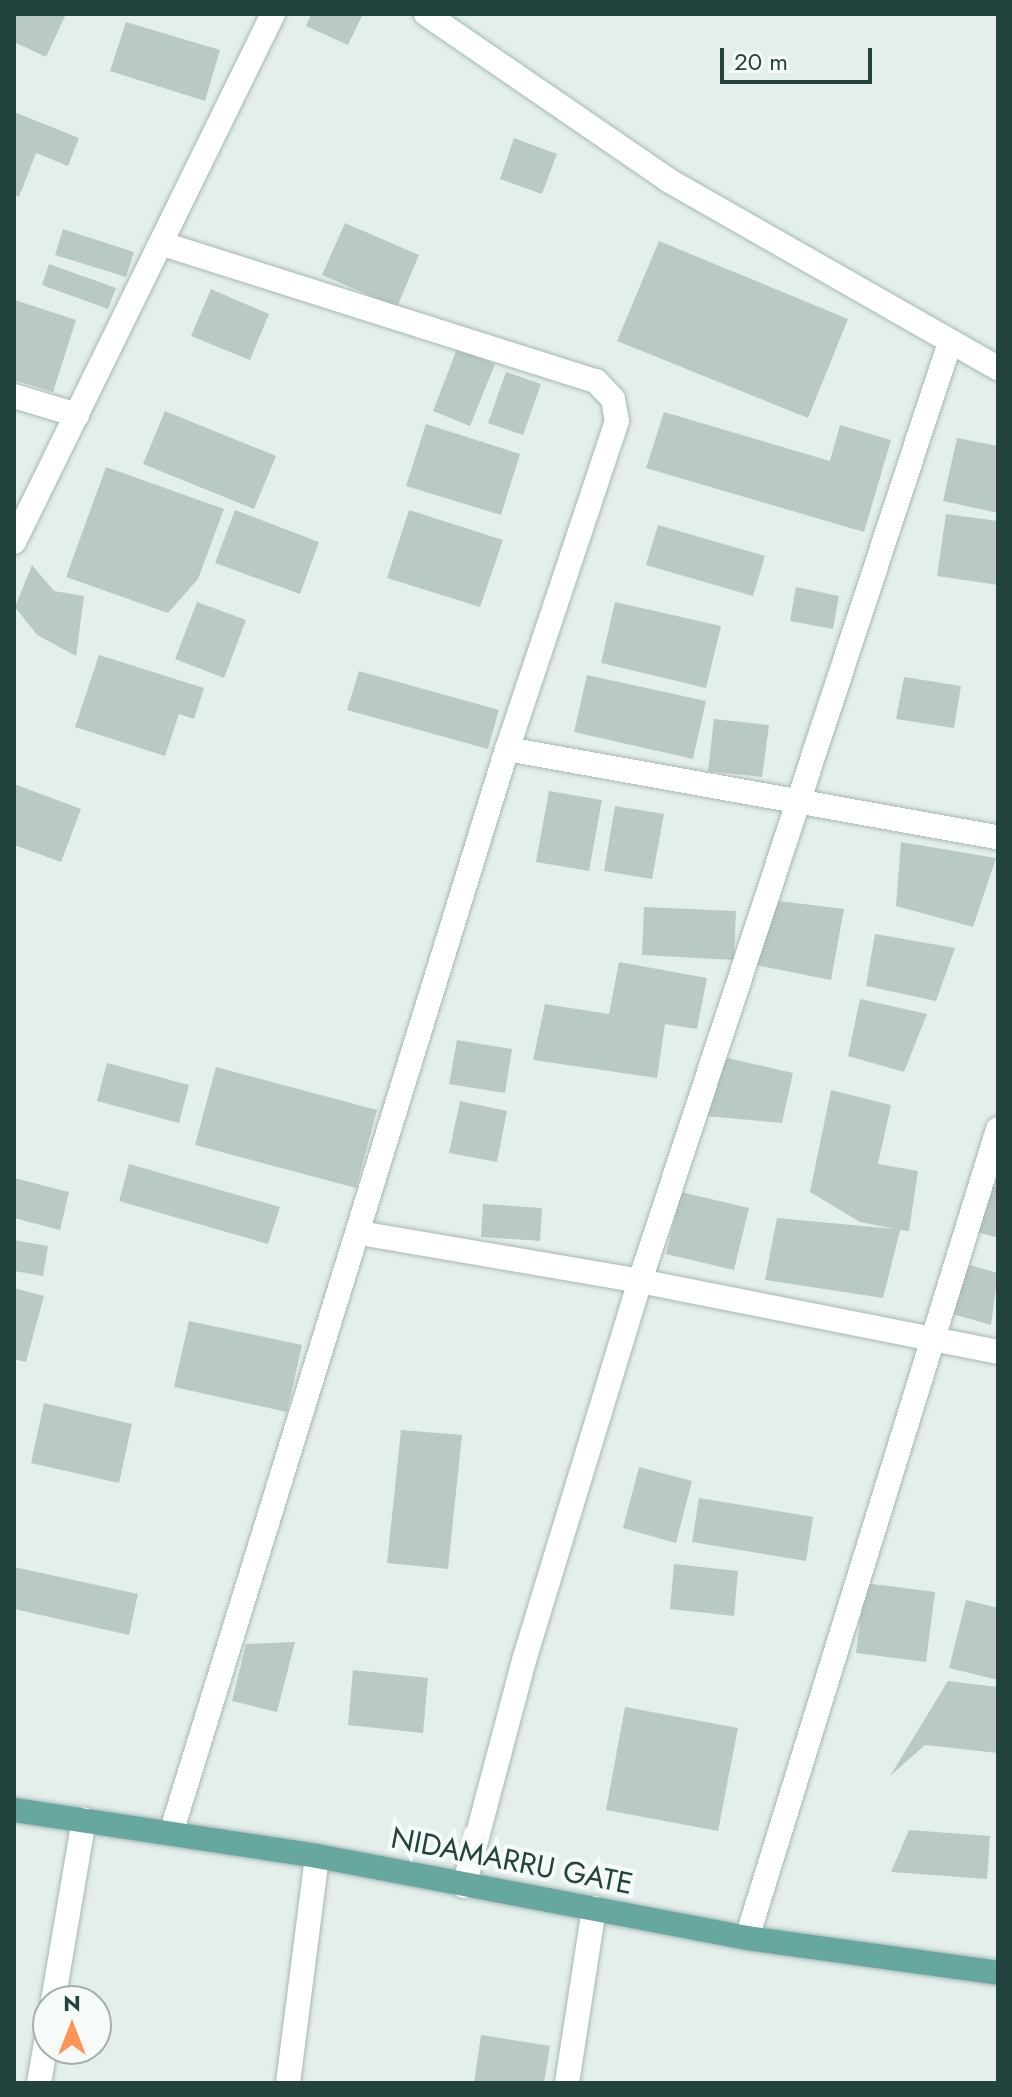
<!DOCTYPE html>
<html>
<head>
<meta charset="utf-8">
<style>
  body { margin:0 }
  #map { position:relative; width:1012px; height:2097px; overflow:hidden; background:#e4efec; font-family:Jost,sans-serif }
  div>[style] { position:absolute }
  [style*='--x'] { left:calc(var(--x)*1px); top:calc(var(--y)*1px); width:calc(var(--w)*1px); rotate:calc(var(--a)*1deg) }
  .building>* { inset:0; background:#b9cac5 }
  .roads { filter:drop-shadow(0 0 2px #a6b8b4) drop-shadow(0 0 2px #a6b8b4) }
  .minor>* { height:24px; margin:-12px; padding:0 12px; transform-origin:12px; border-radius:12px; background:#fff }
  .major>* { height:24px; margin:-12px; padding:0 12px; transform-origin:12px; border-radius:12px; background:#66a89f }
  span { translate:-50% -50%; white-space:nowrap; text-align:center; line-height:1.15; -webkit-text-stroke:8px #f6fbf9; paint-order:stroke }
  .street-label { font-size:30px; color:#22433e }
  .frame { position:absolute; inset:0; border:16px solid #22433e; pointer-events:none }
  .north { position:absolute; left:32px; top:1985px; width:80px; height:80px; box-sizing:border-box; background:#f6fbf9; border:2px solid #a1b1ae; border-radius:50%; rotate:0deg; font-size:22px; font-weight:700; line-height:32px; text-align:center; color:#22433e }
  .north::after { content:''; display:block; margin:auto; width:28px; height:36px; background:#fd9355; clip-path:polygon(50% 0,100% 100%,50% 72%,0 100%) }
  .scale { position:absolute; left:720px; top:48px; width:152px; height:36px; box-sizing:border-box; border:4px solid #22433e; border-top:0; padding-left:10px; font-size:24px; line-height:28px; white-space:nowrap; color:#22433e; -webkit-text-stroke:6px #f6fbf9; paint-order:stroke }
</style>
</head>
<body>
<div id="map">
  <div class="building">
    <div style="clip-path:polygon(14px 14px,66px 14px,46px 57px,14px 42px)"></div>
    <div style="clip-path:polygon(311px 14px,363px 14px,348px 45px,306px 26px)"></div>
    <div style="clip-path:polygon(126px 22px,220px 50px,205px 101px,110px 71px)"></div>
    <div style="clip-path:polygon(14px 112px,79px 138px,68px 166px,36px 153px,19px 197px,14px 195px)"></div>
    <div style="clip-path:polygon(514px 138px,557px 154px,542px 194px,500px 179px)"></div>
    <div style="clip-path:polygon(345px 223px,419px 255px,397px 307px,322px 275px)"></div>
    <div style="clip-path:polygon(63px 229px,134px 252px,126px 277px,55px 255px)"></div>
    <div style="clip-path:polygon(659px 241px,848px 319px,808px 418px,617px 341px)"></div>
    <div style="clip-path:polygon(49px 264px,116px 288px,108px 309px,42px 285px)"></div>
    <div style="clip-path:polygon(211px 289px,269px 314px,250px 360px,191px 336px)"></div>
    <div style="clip-path:polygon(15px 300px,76px 320px,53px 392px,14px 380px)"></div>
    <div style="clip-path:polygon(457px 349px,495px 364px,470px 426px,433px 411px)"></div>
    <div style="clip-path:polygon(506px 372px,541px 384px,523px 435px,488px 423px)"></div>
    <div style="clip-path:polygon(165px 411px,276px 456px,254px 509px,143px 464px)"></div>
    <div style="clip-path:polygon(664px 412px,830px 461px,840px 425px,891px 440px,864px 532px,646px 468px)"></div>
    <div style="clip-path:polygon(426px 424px,520px 454px,501px 515px,406px 486px)"></div>
    <div style="clip-path:polygon(957px 438px,998px 446px,998px 513px,943px 501px)"></div>
    <div style="clip-path:polygon(106px 467px,224px 509px,198px 579px,168px 613px,66px 577px)"></div>
    <div style="clip-path:polygon(235px 510px,319px 542px,300px 594px,215px 563px)"></div>
    <div style="clip-path:polygon(409px 510px,503px 540px,480px 607px,387px 578px)"></div>
    <div style="clip-path:polygon(946px 514px,998px 521px,998px 585px,937px 576px)"></div>
    <div style="clip-path:polygon(658px 525px,765px 556px,753px 596px,646px 565px)"></div>
    <div style="clip-path:polygon(32px 565px,54px 591px,84px 596px,76px 656px,37px 635px,15px 607px)"></div>
    <div style="clip-path:polygon(796px 587px,839px 596px,833px 629px,790px 621px)"></div>
    <div style="clip-path:polygon(197px 602px,246px 620px,224px 678px,175px 659px)"></div>
    <div style="clip-path:polygon(615px 602px,721px 626px,706px 688px,601px 663px)"></div>
    <div style="clip-path:polygon(99px 655px,204px 688px,194px 719px,179px 714px,165px 756px,75px 727px)"></div>
    <div style="clip-path:polygon(359px 671px,499px 710px,488px 749px,347px 710px)"></div>
    <div style="clip-path:polygon(587px 675px,706px 701px,693px 759px,574px 732px)"></div>
    <div style="clip-path:polygon(904px 677px,961px 686px,954px 728px,896px 719px)"></div>
    <div style="clip-path:polygon(714px 719px,769px 725px,762px 777px,708px 771px)"></div>
    <div style="clip-path:polygon(14px 784px,81px 809px,61px 862px,14px 845px)"></div>
    <div style="clip-path:polygon(549px 791px,602px 800px,589px 871px,536px 862px)"></div>
    <div style="clip-path:polygon(615px 806px,664px 814px,652px 879px,604px 871px)"></div>
    <div style="clip-path:polygon(901px 842px,996px 858px,973px 927px,896px 906px)"></div>
    <div style="clip-path:polygon(771px 900px,844px 909px,831px 980px,756px 965px)"></div>
    <div style="clip-path:polygon(644px 907px,736px 911px,734px 960px,642px 955px)"></div>
    <div style="clip-path:polygon(875px 934px,955px 948px,936px 1001px,866px 986px)"></div>
    <div style="clip-path:polygon(619px 962px,707px 978px,697px 1029px,665px 1024px,657px 1078px,533px 1060px,545px 1004px,609px 1014px)"></div>
    <div style="clip-path:polygon(860px 999px,927px 1014px,904px 1072px,848px 1056px)"></div>
    <div style="clip-path:polygon(457px 1040px,512px 1049px,505px 1093px,449px 1084px)"></div>
    <div style="clip-path:polygon(723px 1057px,793px 1073px,782px 1123px,705px 1116px)"></div>
    <div style="clip-path:polygon(107px 1063px,189px 1085px,179px 1123px,97px 1101px)"></div>
    <div style="clip-path:polygon(216px 1067px,377px 1110px,356px 1188px,195px 1145px)"></div>
    <div style="clip-path:polygon(831px 1090px,891px 1105px,878px 1164px,918px 1171px,909px 1231px,900px 1230px,883px 1298px,765px 1280px,777px 1218px,895px 1229px,860px 1222px,810px 1192px)"></div>
    <div style="clip-path:polygon(460px 1101px,507px 1111px,497px 1162px,449px 1153px)"></div>
    <div style="clip-path:polygon(129px 1164px,280px 1207px,268px 1244px,119px 1201px)"></div>
    <div style="clip-path:polygon(14px 1178px,69px 1192px,60px 1230px,14px 1218px)"></div>
    <div style="clip-path:polygon(986px 1185px,998px 1187px,998px 1238px,971px 1230px)"></div>
    <div style="clip-path:polygon(681px 1192px,749px 1208px,734px 1270px,666px 1254px)"></div>
    <div style="clip-path:polygon(483px 1204px,542px 1208px,540px 1241px,481px 1237px)"></div>
    <div style="clip-path:polygon(14px 1240px,48px 1246px,43px 1276px,14px 1271px)"></div>
    <div style="clip-path:polygon(963px 1263px,998px 1273px,991px 1325px,946px 1312px)"></div>
    <div style="clip-path:polygon(14px 1288px,44px 1296px,26px 1362px,14px 1359px)"></div>
    <div style="clip-path:polygon(189px 1321px,302px 1345px,287px 1412px,174px 1387px)"></div>
    <div style="clip-path:polygon(44px 1403px,132px 1424px,119px 1483px,31px 1463px)"></div>
    <div style="clip-path:polygon(401px 1430px,462px 1435px,448px 1569px,387px 1563px)"></div>
    <div style="clip-path:polygon(639px 1467px,692px 1481px,676px 1543px,623px 1528px)"></div>
    <div style="clip-path:polygon(699px 1498px,813px 1517px,806px 1561px,692px 1542px)"></div>
    <div style="clip-path:polygon(674px 1564px,738px 1571px,734px 1616px,670px 1609px)"></div>
    <div style="clip-path:polygon(14px 1567px,138px 1594px,129px 1635px,14px 1609px)"></div>
    <div style="clip-path:polygon(865px 1583px,935px 1592px,926px 1662px,856px 1653px)"></div>
    <div style="clip-path:polygon(966px 1600px,998px 1608px,998px 1680px,949px 1668px)"></div>
    <div style="clip-path:polygon(295px 1642px,277px 1712px,232px 1701px,246px 1644px)"></div>
    <div style="clip-path:polygon(353px 1670px,428px 1678px,423px 1733px,348px 1725px)"></div>
    <div style="clip-path:polygon(948px 1681px,998px 1687px,998px 1753px,925px 1745px,890px 1776px)"></div>
    <div style="clip-path:polygon(625px 1707px,738px 1728px,718px 1831px,606px 1810px)"></div>
    <div style="clip-path:polygon(909px 1830px,990px 1836px,987px 1879px,891px 1872px)"></div>
    <div style="clip-path:polygon(481px 2035px,550px 2046px,544px 2083px,474px 2083px)"></div>
  </div>
  <div class="roads">
    <div class="minor">
      <div style="--x:426;--y:14;--w:293;--a:34.4"></div>
      <div style="--x:668;--y:180;--w:380;--a:29.7"></div>
      <div style="--x:163;--y:244;--w:454;--a:17.6"></div>
      <div style="--x:596;--y:381;--w:25;--a:47"></div>
      <div style="--x:613;--y:399;--w:22;--a:80"></div>
      <div style="--x:617;--y:421;--w:346;--a:108.5"></div>
      <div style="--x:507;--y:749;--w:1135;--a:107.22"></div>
      <div style="--x:14;--y:396;--w:66;--a:16.8"></div>
      <div style="--x:14;--y:542;--w:588;--a:-63.87"></div>
      <div style="--x:507;--y:749;--w:499;--a:10.2"></div>
      <div style="--x:360;--y:1233;--w:284;--a:9.7"></div>
      <div style="--x:640;--y:1281;--w:365;--a:11.2"></div>
      <div style="--x:464;--y:1886;--w:237;--a:-75.1"></div>
      <div style="--x:525;--y:1657;--w:393;--a:-73"></div>
      <div style="--x:640;--y:1281;--w:986;--a:-71.73"></div>
      <div style="--x:747;--y:1938;--w:847;--a:-72.76"></div>
      <div style="--x:53;--y:2001;--w:184;--a:-80.3"></div>
      <div style="--x:39;--y:2083;--w:53;--a:-80.2"></div>
      <div style="--x:288;--y:2083;--w:229;--a:-82.7"></div>
      <div style="--x:567;--y:2083;--w:177;--a:-81.2"></div>
    </div>
    <div class="major">
      <div style="--x:14;--y:1810;--w:306;--a:8.6"></div>
      <div style="--x:317;--y:1856;--w:438;--a:10.8"></div>
      <div style="--x:747;--y:1938;--w:253;--a:7.9"></div>
    </div>
  </div>
  <div class="street-label">
    <span style="left:512px;top:1861px;rotate:11deg">NIDAMARRU GATE</span>
  </div>
  <div class="frame"></div>
  <div class="north">N</div>
  <div class="scale">20 m</div>
</div>
</body>
</html>
